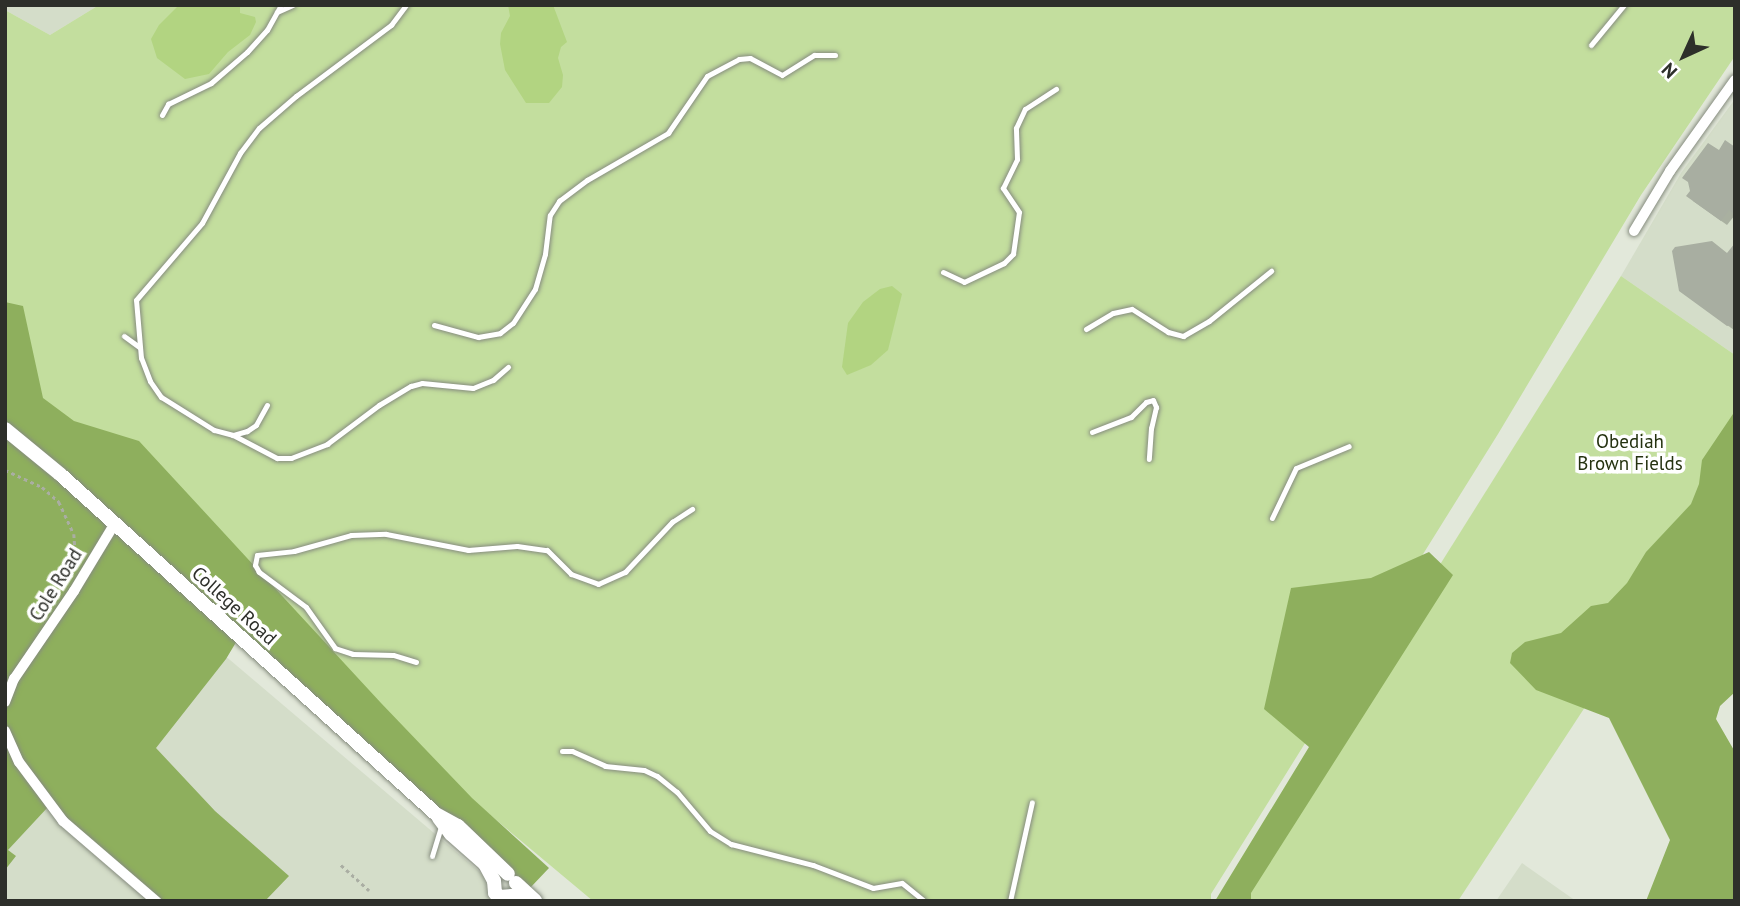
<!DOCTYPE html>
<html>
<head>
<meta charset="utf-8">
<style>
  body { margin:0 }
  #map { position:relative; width:1740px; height:906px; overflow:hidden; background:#e2e8da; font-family:"PT Sans",sans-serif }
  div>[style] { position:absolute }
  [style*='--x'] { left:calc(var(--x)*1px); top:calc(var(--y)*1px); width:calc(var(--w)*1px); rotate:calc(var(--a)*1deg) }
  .built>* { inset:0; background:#d4ddc9 }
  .green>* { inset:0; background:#c3de9e }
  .forest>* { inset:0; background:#8eaf5d }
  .water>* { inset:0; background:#b2d481 }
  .shadow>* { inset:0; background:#0003 }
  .building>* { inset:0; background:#a8aea1 }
  .path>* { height:2.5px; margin-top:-1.25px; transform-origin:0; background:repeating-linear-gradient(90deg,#aaaea3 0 3.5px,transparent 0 7px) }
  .roads { filter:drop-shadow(0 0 2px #868c7f) drop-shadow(0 0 2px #868c7f) }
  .lane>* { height:5px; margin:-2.5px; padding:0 2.5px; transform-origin:2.5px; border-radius:2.5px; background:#fff }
  .street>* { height:10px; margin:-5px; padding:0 5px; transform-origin:5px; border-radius:5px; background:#fff }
  .secondary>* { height:14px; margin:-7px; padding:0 7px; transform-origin:7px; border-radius:7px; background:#fff }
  span { translate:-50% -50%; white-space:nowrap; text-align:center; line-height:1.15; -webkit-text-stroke:7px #fff; paint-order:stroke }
  .park-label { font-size:19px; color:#253210 }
  .street-label { font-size:19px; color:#2d2f2a }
  .frame { position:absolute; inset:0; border:7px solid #2d2f2a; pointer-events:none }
  .north { position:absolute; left:1649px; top:21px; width:70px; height:70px; -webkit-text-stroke:5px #fff; paint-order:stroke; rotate:225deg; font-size:19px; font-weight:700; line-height:28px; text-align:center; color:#2d2f2a }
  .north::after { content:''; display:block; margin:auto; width:24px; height:32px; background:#2d2f2a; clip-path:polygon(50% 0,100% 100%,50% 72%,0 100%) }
</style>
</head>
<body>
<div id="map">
  <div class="built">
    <div style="clip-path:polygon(5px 5px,99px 5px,50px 35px,5px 10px)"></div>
    <div style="clip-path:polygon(1735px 99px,1735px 355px,1621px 276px,1681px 173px)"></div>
    <div style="clip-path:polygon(5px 469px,514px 901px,5px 901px)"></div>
    <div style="clip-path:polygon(1522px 863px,1576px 901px,1496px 901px)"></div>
  </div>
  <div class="green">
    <div style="clip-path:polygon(99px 5px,1735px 5px,1735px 56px,1641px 195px,1498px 434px,1211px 894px,1211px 901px,593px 901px,5px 409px,5px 10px,50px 35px)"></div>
    <div style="clip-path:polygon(1621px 276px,1735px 355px,1735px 478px,1458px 901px,1229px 901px)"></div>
  </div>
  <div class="forest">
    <div style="clip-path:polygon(5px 302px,23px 306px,43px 398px,74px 421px,139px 441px,381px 703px,472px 798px,549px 868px,530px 888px,514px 877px,241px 634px,226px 659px,156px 748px,215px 811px,289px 876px,265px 901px,155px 901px,48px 807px,8px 850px,16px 856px,5px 870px)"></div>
    <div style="clip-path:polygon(1735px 411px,1735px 692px,1720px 706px,1716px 719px,1735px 752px,1735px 901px,1646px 901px,1670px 840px,1609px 718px,1536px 690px,1510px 663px,1512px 653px,1525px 642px,1561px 633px,1591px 606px,1608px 603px,1627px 583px,1646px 552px,1691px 504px,1699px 484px,1702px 460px)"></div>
    <div style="clip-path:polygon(1429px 552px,1453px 575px,1251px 893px,1251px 901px,1215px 901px,1309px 747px,1264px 709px,1291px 588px,1371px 578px)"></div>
  </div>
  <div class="water">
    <div style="clip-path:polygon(179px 5px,240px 5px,240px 13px,255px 17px,256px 22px,250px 35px,228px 52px,209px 74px,185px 79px,157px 58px,151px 39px,159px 25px)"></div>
    <div style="clip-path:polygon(508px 5px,553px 5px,567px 42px,561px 47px,558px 58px,563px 75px,562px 87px,549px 103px,526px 103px,505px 70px,500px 44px,501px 33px,510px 16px)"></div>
    <div style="clip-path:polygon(892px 286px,902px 294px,888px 350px,871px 365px,847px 375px,842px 367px,848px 323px,863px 302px,880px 289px)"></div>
  </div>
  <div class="shadow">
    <div style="clip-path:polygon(1735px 149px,1735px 215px,1727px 225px,1693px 201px,1719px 153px)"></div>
    <div style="clip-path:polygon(1735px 260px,1735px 330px,1734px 330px,1680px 291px)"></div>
  </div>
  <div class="building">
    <div style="clip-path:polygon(1725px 140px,1735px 147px,1735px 215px,1729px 210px,1721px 221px,1686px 196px,1690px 191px,1688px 182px,1682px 178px,1708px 143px,1719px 150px)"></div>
    <div style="clip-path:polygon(1712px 241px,1727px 253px,1735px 243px,1735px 324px,1727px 326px,1679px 291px,1672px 251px,1675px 247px)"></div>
  </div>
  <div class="path">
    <div style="--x:5;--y:470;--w:41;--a:24.7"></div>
    <div style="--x:42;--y:487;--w:23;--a:41"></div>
    <div style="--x:59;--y:502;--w:35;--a:65"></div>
    <div style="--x:74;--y:534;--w:31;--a:86"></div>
    <div style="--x:341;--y:865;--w:38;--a:42"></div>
  </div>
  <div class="roads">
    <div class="lane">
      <div style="--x:277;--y:12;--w:17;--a:-24"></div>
      <div style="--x:1591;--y:45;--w:52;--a:-50.5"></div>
      <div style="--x:162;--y:115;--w:13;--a:-61"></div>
      <div style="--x:168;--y:104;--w:48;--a:-26"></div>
      <div style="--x:211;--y:83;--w:48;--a:-40.7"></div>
      <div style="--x:247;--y:52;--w:30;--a:-48"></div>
      <div style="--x:267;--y:30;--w:29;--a:-61"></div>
      <div style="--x:943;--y:272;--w:23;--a:25"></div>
      <div style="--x:964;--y:282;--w:44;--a:-25.4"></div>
      <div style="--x:1004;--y:263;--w:13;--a:-45"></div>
      <div style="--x:1013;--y:254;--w:42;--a:-81.9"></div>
      <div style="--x:1019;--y:212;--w:29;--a:-124"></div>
      <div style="--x:1003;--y:188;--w:32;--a:-64"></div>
      <div style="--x:1017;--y:159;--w:31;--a:-92"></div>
      <div style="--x:1016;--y:128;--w:21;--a:-65"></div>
      <div style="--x:1025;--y:109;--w:37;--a:-33"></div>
      <div style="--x:434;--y:325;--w:46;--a:15.3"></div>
      <div style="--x:478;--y:337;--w:22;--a:-10"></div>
      <div style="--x:500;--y:333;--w:16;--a:-38"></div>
      <div style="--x:513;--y:323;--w:40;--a:-57.1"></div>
      <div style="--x:535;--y:289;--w:36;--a:-74"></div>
      <div style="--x:545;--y:254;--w:39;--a:-83"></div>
      <div style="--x:550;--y:215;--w:17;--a:-57"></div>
      <div style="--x:559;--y:201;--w:35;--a:-37"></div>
      <div style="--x:587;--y:180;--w:94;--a:-30.1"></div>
      <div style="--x:668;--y:133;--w:69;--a:-55.6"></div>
      <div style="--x:707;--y:76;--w:36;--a:-28"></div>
      <div style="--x:739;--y:59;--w:11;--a:-5"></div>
      <div style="--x:750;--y:58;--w:36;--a:28"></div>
      <div style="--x:782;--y:75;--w:38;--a:-32"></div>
      <div style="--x:814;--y:55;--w:21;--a:0"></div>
      <div style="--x:1086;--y:329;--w:31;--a:-31"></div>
      <div style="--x:1113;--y:313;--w:19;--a:-12"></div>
      <div style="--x:1132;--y:309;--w:43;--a:32.6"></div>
      <div style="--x:1168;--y:332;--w:16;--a:15"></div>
      <div style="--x:1183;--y:336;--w:30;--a:-30"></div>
      <div style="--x:1209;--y:321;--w:80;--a:-38.9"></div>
      <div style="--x:124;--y:336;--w:19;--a:36"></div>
      <div style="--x:267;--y:405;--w:23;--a:119"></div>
      <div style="--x:256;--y:425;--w:11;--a:146"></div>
      <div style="--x:247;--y:431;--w:15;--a:164"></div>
      <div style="--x:233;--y:435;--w:20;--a:-165"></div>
      <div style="--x:214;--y:430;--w:62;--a:-148.1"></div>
      <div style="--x:161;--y:397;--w:19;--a:-125"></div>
      <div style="--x:150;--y:381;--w:25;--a:-111"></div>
      <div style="--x:141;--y:358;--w:58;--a:-94.9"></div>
      <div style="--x:136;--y:300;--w:101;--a:-49.4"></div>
      <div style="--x:202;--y:223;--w:80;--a:-61.5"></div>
      <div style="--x:240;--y:153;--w:31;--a:-53"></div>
      <div style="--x:259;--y:128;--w:49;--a:-40.9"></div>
      <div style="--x:296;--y:96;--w:119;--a:-36.8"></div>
      <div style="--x:391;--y:25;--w:25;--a:-53"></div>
      <div style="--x:1092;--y:432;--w:42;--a:-21"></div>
      <div style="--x:1131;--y:417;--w:21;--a:-45"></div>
      <div style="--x:1146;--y:402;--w:7;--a:-16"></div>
      <div style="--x:1153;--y:400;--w:8;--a:67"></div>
      <div style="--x:1156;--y:407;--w:22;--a:103"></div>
      <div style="--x:1151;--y:428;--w:31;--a:94"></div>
      <div style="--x:233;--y:435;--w:50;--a:27.6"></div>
      <div style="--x:277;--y:458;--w:14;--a:0"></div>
      <div style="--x:291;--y:458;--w:39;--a:-21"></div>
      <div style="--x:327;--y:444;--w:65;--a:-36.9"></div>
      <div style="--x:379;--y:405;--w:37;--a:-31"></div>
      <div style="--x:411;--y:386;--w:11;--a:-15"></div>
      <div style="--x:422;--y:383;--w:51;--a:5.6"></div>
      <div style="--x:473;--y:388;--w:22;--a:-22"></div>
      <div style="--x:493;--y:380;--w:20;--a:-41"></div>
      <div style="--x:1272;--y:518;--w:55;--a:-64.4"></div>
      <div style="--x:1296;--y:468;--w:57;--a:-22.5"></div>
      <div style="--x:416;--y:662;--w:24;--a:-163"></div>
      <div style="--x:393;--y:655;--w:40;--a:-178.6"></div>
      <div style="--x:353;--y:654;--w:19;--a:-162"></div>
      <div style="--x:335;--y:648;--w:50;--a:-125.3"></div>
      <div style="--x:306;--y:607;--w:59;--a:-143.3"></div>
      <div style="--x:259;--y:572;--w:8;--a:-120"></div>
      <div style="--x:255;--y:565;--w:10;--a:-79"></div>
      <div style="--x:257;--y:555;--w:37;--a:-6"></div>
      <div style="--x:294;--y:551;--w:59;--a:-15.7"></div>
      <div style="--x:351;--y:535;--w:35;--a:-2"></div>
      <div style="--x:386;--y:534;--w:84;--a:11"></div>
      <div style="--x:468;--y:550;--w:49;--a:-4.7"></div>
      <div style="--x:517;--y:546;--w:30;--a:8"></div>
      <div style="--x:547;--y:550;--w:34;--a:45"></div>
      <div style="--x:571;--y:574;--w:29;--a:20"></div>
      <div style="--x:598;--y:584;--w:30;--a:-24"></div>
      <div style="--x:625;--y:572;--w:69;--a:-46.8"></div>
      <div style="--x:672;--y:522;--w:24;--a:-33"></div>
      <div style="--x:562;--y:751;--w:10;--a:0"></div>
      <div style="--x:572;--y:751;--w:36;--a:24"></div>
      <div style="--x:605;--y:766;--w:39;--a:6"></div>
      <div style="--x:644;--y:770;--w:14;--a:25"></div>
      <div style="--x:657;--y:776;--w:26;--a:39"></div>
      <div style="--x:677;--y:792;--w:51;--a:49.8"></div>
      <div style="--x:710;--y:831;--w:25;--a:32"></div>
      <div style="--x:731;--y:844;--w:85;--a:14.4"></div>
      <div style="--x:813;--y:865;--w:64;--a:21"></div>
      <div style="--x:873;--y:888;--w:29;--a:-10"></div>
      <div style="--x:902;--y:883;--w:28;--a:39"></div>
      <div style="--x:432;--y:856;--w:34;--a:-73"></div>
      <div style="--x:1010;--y:901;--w:101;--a:-77.5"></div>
    </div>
    <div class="street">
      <div style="--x:1634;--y:231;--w:70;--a:-59"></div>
      <div style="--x:1670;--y:171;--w:112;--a:-54.5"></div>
      <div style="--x:5;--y:702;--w:25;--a:-69"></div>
      <div style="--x:14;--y:679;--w:107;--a:-55.7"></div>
      <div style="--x:74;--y:591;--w:79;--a:-58.9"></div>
      <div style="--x:5;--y:731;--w:34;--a:66"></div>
      <div style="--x:19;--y:762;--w:74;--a:53.3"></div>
      <div style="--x:63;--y:821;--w:123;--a:40.7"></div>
    </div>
    <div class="secondary">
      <div style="--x:5;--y:429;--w:72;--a:39.4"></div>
      <div style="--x:61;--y:475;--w:506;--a:42.11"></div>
      <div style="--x:436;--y:814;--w:25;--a:29"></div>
      <div style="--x:458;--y:826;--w:69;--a:43.8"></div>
      <div style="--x:439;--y:818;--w:20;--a:53"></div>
      <div style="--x:451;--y:834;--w:45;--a:41.4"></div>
      <div style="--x:485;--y:864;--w:19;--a:62"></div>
      <div style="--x:494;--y:881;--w:12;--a:85"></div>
      <div style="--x:495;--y:893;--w:6;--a:39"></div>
      <div style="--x:500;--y:897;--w:12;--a:-5"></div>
      <div style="--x:512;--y:896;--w:10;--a:29"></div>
      <div style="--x:516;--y:883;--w:26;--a:43"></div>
    </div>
  </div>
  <div class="park-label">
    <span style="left:1630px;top:453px">Obediah<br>Brown Fields</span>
  </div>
  <div class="street-label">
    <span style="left:56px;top:585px;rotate:-58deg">Cole Road</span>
    <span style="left:234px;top:606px;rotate:42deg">College Road</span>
  </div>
  <div class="frame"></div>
  <div class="north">N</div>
</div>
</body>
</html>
